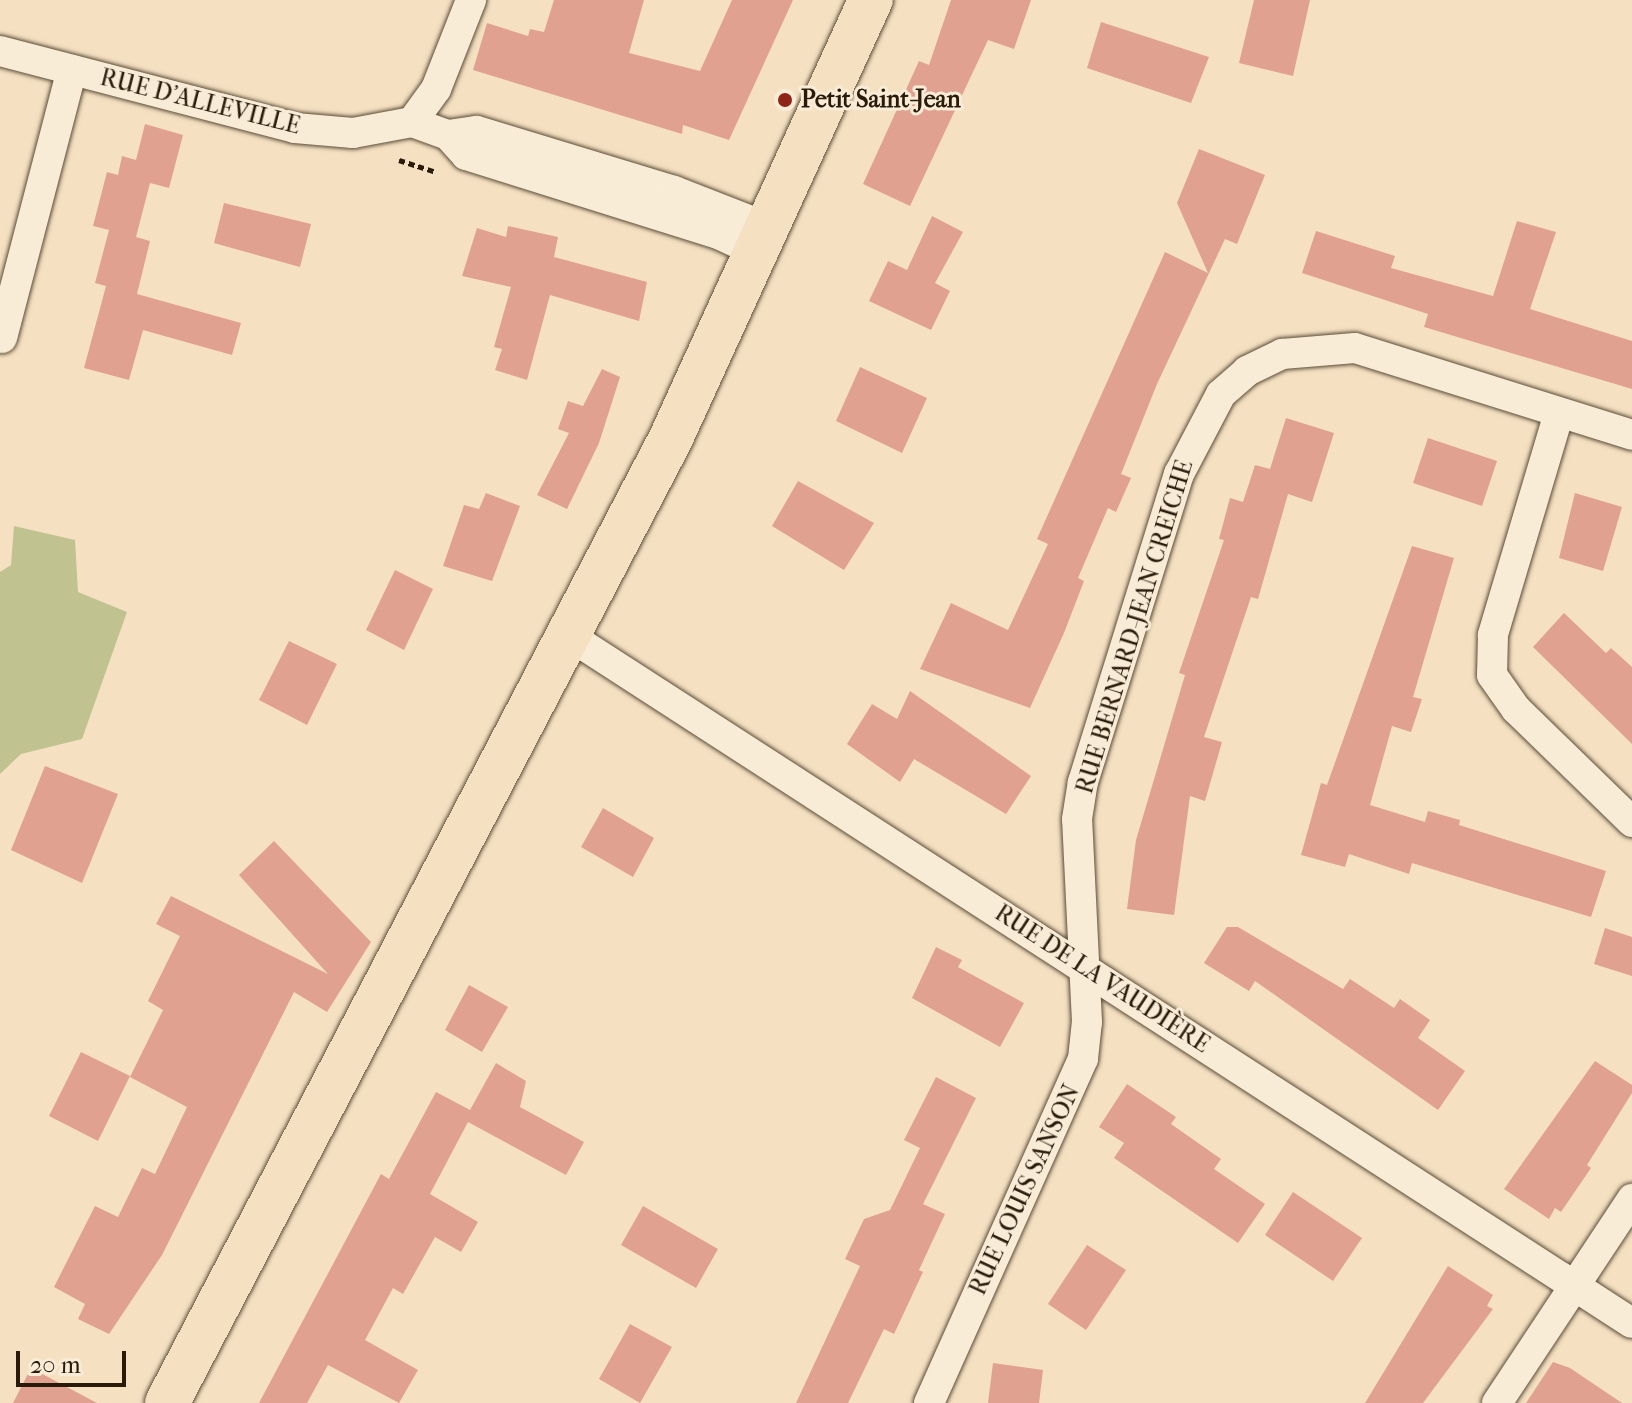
<!DOCTYPE html>
<html>
<head>
<meta charset="utf-8">
<style>
  body { margin:0 }
  #map { position:relative; width:1632px; height:1403px; overflow:hidden; background:#f5e1c2; font-family:"IM FELL French Canon",serif }
  div>[style] { position:absolute }
  [style*='--x'] { left:calc(var(--x)*1px); top:calc(var(--y)*1px); width:calc(var(--w)*1px); rotate:calc(var(--a)*1deg) }
  .green>* { inset:0; background:#c0c290 }
  .building>* { inset:0; background:#e0a190 }
  .path>* { height:5px; margin-top:-2.5px; transform-origin:0; background:repeating-linear-gradient(90deg,#291a0a 0 6px,transparent 0 10px) }
  .roads { filter:drop-shadow(0 0 2px #5c4c38) drop-shadow(0 0 2px #5c4c38) }
  .minor>* { height:30px; margin:-15px; padding:0 15px; transform-origin:15px; border-radius:15px; background:#f8ecd7 }
  .primary>* { height:44px; margin:-22px; padding:0 22px; transform-origin:22px; border-radius:22px; background:#f5e1c2 }
  .dots>* { width:22px; height:22px; translate:-50% -50%; box-sizing:border-box; border:4px solid #f8ecd7; border-radius:50% }
  span { translate:-50% -50%; white-space:nowrap; text-align:center; line-height:1.15; -webkit-text-stroke:6px #f8ecd7; paint-order:stroke }
  .poi-label { font-size:24px; color:#291a0a; font-weight:700 }
  .left { translate:0 -50%; text-align:left }
  .street-label { font-size:24px; color:#291a0a }
  .scale { position:absolute; left:16px; top:1351px; width:110px; height:36px; box-sizing:border-box; border:4px solid #291a0a; border-top:0; padding-left:10px; font-size:24px; line-height:28px; white-space:nowrap; color:#291a0a; -webkit-text-stroke:6px #f8ecd7; paint-order:stroke }
</style>
</head>
<body>
<div id="map">
  <div class="green">
    <div style="clip-path:polygon(14px 526px,75px 540px,78px 592px,127px 612px,82px 739px,21px 754px,0 774px,0 572px,11px 565px)"></div>
  </div>
  <div class="building">
    <div style="clip-path:polygon(554px 0,644px 0,629px 53px,700px 71px,732px 0,793px 0,729px 140px,683px 125px,682px 134px,473px 70px,487px 23px,528px 36px,530px 29px,544px 32px)"></div>
    <div style="clip-path:polygon(951px 0,1031px 0,1014px 49px,988px 40px,910px 206px,863px 184px,919px 61px,929px 65px)"></div>
    <div style="clip-path:polygon(1254px 0,1310px 0,1293px 76px,1239px 63px)"></div>
    <div style="clip-path:polygon(1101px 22px,1209px 57px,1191px 103px,1087px 68px)"></div>
    <div style="clip-path:polygon(145px 124px,183px 135px,169px 188px,150px 183px,136px 237px,150px 241px,137px 294px,241px 323px,232px 355px,143px 330px,129px 380px,84px 368px,106px 286px,95px 283px,109px 230px,93px 226px,107px 172px,118px 175px,122px 156px,136px 160px)"></div>
    <div style="clip-path:polygon(1199px 149px,1265px 175px,1237px 244px,1225px 239px,1157px 384px,1121px 474px,1131px 478px,1116px 512px,1108px 508px,1078px 578px,1084px 581px,1064px 633px,1030px 708px,920px 669px,951px 603px,1008px 630px,1048px 544px,1037px 539px,1165px 252px,1208px 273px,1177px 203px)"></div>
    <div style="clip-path:polygon(224px 203px,311px 224px,300px 267px,214px 243px)"></div>
    <div style="clip-path:polygon(932px 216px,963px 232px,935px 283px,950px 291px,931px 330px,869px 301px,888px 261px,907px 270px)"></div>
    <div style="clip-path:polygon(1517px 221px,1556px 232px,1530px 309px,1632px 341px,1632px 389px,1424px 327px,1428px 314px,1302px 273px,1316px 231px,1395px 256px,1391px 268px,1493px 296px)"></div>
    <div style="clip-path:polygon(508px 226px,558px 237px,554px 257px,647px 282px,639px 321px,550px 295px,527px 380px,495px 370px,502px 349px,494px 347px,511px 287px,462px 276px,477px 228px,506px 237px)"></div>
    <div style="clip-path:polygon(860px 367px,927px 398px,902px 453px,836px 421px)"></div>
    <div style="clip-path:polygon(602px 369px,620px 377px,599px 443px,567px 509px,537px 495px,569px 433px,558px 429px,568px 401px,583px 406px)"></div>
    <div style="clip-path:polygon(1286px 418px,1334px 433px,1312px 502px,1288px 494px,1258px 599px,1251px 597px,1204px 737px,1222px 742px,1205px 801px,1190px 796px,1174px 915px,1127px 909px,1136px 840px,1185px 675px,1179px 673px,1224px 540px,1219px 539px,1230px 498px,1243px 502px,1255px 465px,1270px 469px)"></div>
    <div style="clip-path:polygon(1428px 438px,1497px 461px,1482px 506px,1413px 483px)"></div>
    <div style="clip-path:polygon(798px 481px,874px 523px,844px 570px,772px 526px)"></div>
    <div style="clip-path:polygon(486px 493px,520px 506px,492px 581px,443px 566px,464px 505px,479px 509px)"></div>
    <div style="clip-path:polygon(1575px 493px,1622px 507px,1603px 571px,1559px 558px)"></div>
    <div style="clip-path:polygon(1412px 546px,1454px 558px,1413px 697px,1422px 699px,1411px 732px,1392px 726px,1370px 805px,1425px 822px,1428px 811px,1460px 820px,1459px 825px,1606px 871px,1591px 917px,1412px 863px,1409px 874px,1349px 854px,1345px 867px,1301px 855px,1321px 783px,1327px 785px)"></div>
    <div style="clip-path:polygon(395px 570px,433px 589px,404px 650px,366px 630px)"></div>
    <div style="clip-path:polygon(1564px 613px,1606px 653px,1611px 648px,1632px 667px,1632px 744px,1533px 647px)"></div>
    <div style="clip-path:polygon(289px 641px,337px 664px,307px 725px,259px 700px)"></div>
    <div style="clip-path:polygon(910px 691px,1031px 776px,1006px 814px,914px 759px,900px 782px,847px 744px,872px 704px,897px 719px)"></div>
    <div style="clip-path:polygon(45px 766px,118px 794px,82px 883px,11px 850px)"></div>
    <div style="clip-path:polygon(603px 808px,654px 838px,633px 877px,581px 847px)"></div>
    <div style="clip-path:polygon(274px 841px,371px 942px,327px 1012px,294px 992px,162px 1255px,109px 1334px,78px 1319px,85px 1304px,54px 1287px,95px 1206px,118px 1217px,142px 1168px,155px 1174px,187px 1107px,130px 1077px,163px 1010px,148px 1001px,180px 936px,156px 924px,171px 896px,328px 974px,239px 875px)"></div>
    <div style="clip-path:polygon(1227px 927px,1238px 927px,1343px 989px,1350px 979px,1394px 1008px,1400px 999px,1430px 1020px,1418px 1038px,1465px 1071px,1438px 1110px,1255px 981px,1249px 991px,1204px 963px)"></div>
    <div style="clip-path:polygon(1605px 928px,1632px 937px,1632px 976px,1594px 964px)"></div>
    <div style="clip-path:polygon(936px 947px,962px 960px,958px 967px,1024px 1003px,1000px 1047px,912px 998px)"></div>
    <div style="clip-path:polygon(469px 985px,508px 1007px,482px 1052px,445px 1030px)"></div>
    <div style="clip-path:polygon(81px 1052px,130px 1076px,98px 1141px,49px 1116px)"></div>
    <div style="clip-path:polygon(1595px 1061px,1632px 1085px,1632px 1093px,1587px 1165px,1591px 1168px,1561px 1212px,1555px 1208px,1549px 1219px,1504px 1189px)"></div>
    <div style="clip-path:polygon(496px 1063px,526px 1081px,520px 1107px,584px 1142px,566px 1175px,468px 1122px,430px 1194px,478px 1222px,461px 1252px,435px 1237px,403px 1294px,393px 1288px,365px 1340px,418px 1370px,399px 1403px,328px 1365px,307px 1403px,259px 1403px,381px 1174px,389px 1179px,436px 1092px,470px 1110px)"></div>
    <div style="clip-path:polygon(936px 1077px,976px 1098px,923px 1204px,945px 1214px,919px 1270px,923px 1272px,894px 1334px,884px 1329px,848px 1403px,796px 1403px,860px 1266px,845px 1259px,864px 1219px,890px 1210px,920px 1148px,904px 1140px)"></div>
    <div style="clip-path:polygon(1127px 1084px,1176px 1117px,1171px 1124px,1221px 1159px,1214px 1169px,1265px 1204px,1238px 1243px,1114px 1158px,1124px 1143px,1099px 1127px)"></div>
    <div style="clip-path:polygon(1293px 1192px,1362px 1238px,1333px 1281px,1265px 1235px)"></div>
    <div style="clip-path:polygon(643px 1206px,718px 1249px,696px 1288px,621px 1245px)"></div>
    <div style="clip-path:polygon(1087px 1245px,1126px 1270px,1086px 1330px,1048px 1304px)"></div>
    <div style="clip-path:polygon(1448px 1266px,1493px 1295px,1487px 1306px,1493px 1309px,1423px 1403px,1365px 1403px)"></div>
    <div style="clip-path:polygon(630px 1324px,672px 1347px,640px 1403px,599px 1379px)"></div>
    <div style="clip-path:polygon(1553px 1362px,1570px 1368px,1622px 1403px,1526px 1403px)"></div>
    <div style="clip-path:polygon(993px 1363px,1043px 1370px,1039px 1403px,988px 1403px)"></div>
    <div style="clip-path:polygon(31px 1368px,97px 1403px,13px 1403px)"></div>
  </div>
  <div class="path">
    <div style="--x:399;--y:160;--w:38;--a:18"></div>
  </div>
  <div class="roads">
    <div class="minor">
      <div style="--x:0;--y:51;--w:305;--a:14.6"></div>
      <div style="--x:295;--y:128;--w:58;--a:4.9"></div>
      <div style="--x:353;--y:133;--w:60;--a:-10.6"></div>
      <div style="--x:412;--y:122;--w:38;--a:20"></div>
      <div style="--x:448;--y:135;--w:29;--a:-8"></div>
      <div style="--x:477;--y:131;--w:206;--a:16.9"></div>
      <div style="--x:674;--y:191;--w:102;--a:21.3"></div>
      <div style="--x:412;--y:122;--w:41;--a:-54"></div>
      <div style="--x:436;--y:89;--w:96;--a:-68.5"></div>
      <div style="--x:448;--y:135;--w:27;--a:48"></div>
      <div style="--x:466;--y:155;--w:264;--a:17.4"></div>
      <div style="--x:718;--y:234;--w:45;--a:24.9"></div>
      <div style="--x:2;--y:338;--w:277;--a:-75.4"></div>
      <div style="--x:1559;--y:413;--w:232;--a:106.6"></div>
      <div style="--x:1493;--y:635;--w:40;--a:91.4"></div>
      <div style="--x:1492;--y:675;--w:42;--a:54.8"></div>
      <div style="--x:1516;--y:709;--w:162;--a:44.2"></div>
      <div style="--x:571;--y:637;--w:1263;--a:32.89"></div>
      <div style="--x:929;--y:1403;--w:377;--a:-65.9"></div>
      <div style="--x:1083;--y:1059;--w:37;--a:-84"></div>
      <div style="--x:1087;--y:1022;--w:203;--a:-92.8"></div>
      <div style="--x:1077;--y:819;--w:37;--a:-81"></div>
      <div style="--x:1083;--y:782;--w:323;--a:-72.7"></div>
      <div style="--x:1179;--y:474;--w:90;--a:-62.3"></div>
      <div style="--x:1221;--y:394;--w:35;--a:-41"></div>
      <div style="--x:1247;--y:371;--w:39;--a:-26"></div>
      <div style="--x:1282;--y:354;--w:73;--a:-4.7"></div>
      <div style="--x:1355;--y:348;--w:290;--a:17.4"></div>
      <div style="--x:1497;--y:1403;--w:245;--a:-56.5"></div>
    </div>
    <div class="primary">
      <div style="--x:167;--y:1403;--w:1089;--a:-62.42"></div>
      <div style="--x:671;--y:438;--w:482;--a:-65.5"></div>
    </div>
  </div>
  <div class="dots">
    <div style="left:785px;top:100px;background:#8f2418"></div>
  </div>
  <div class="poi-label">
    <span class="left" style="left:801px;top:100px">Petit Saint-Jean</span>
  </div>
  <div class="street-label">
    <span style="left:200px;top:102px;rotate:14deg">RUE D'ALLEVILLE</span>
    <span style="left:1135px;top:627px;rotate:-73deg">RUE BERNARD-JEAN CREICHE</span>
    <span style="left:1102px;top:979px;rotate:33deg">RUE DE LA VAUDIÈRE</span>
    <span style="left:1025px;top:1190px;rotate:-65deg">RUE LOUIS SANSON</span>
  </div>
  <div class="scale">20 m</div>
</div>
</body>
</html>
